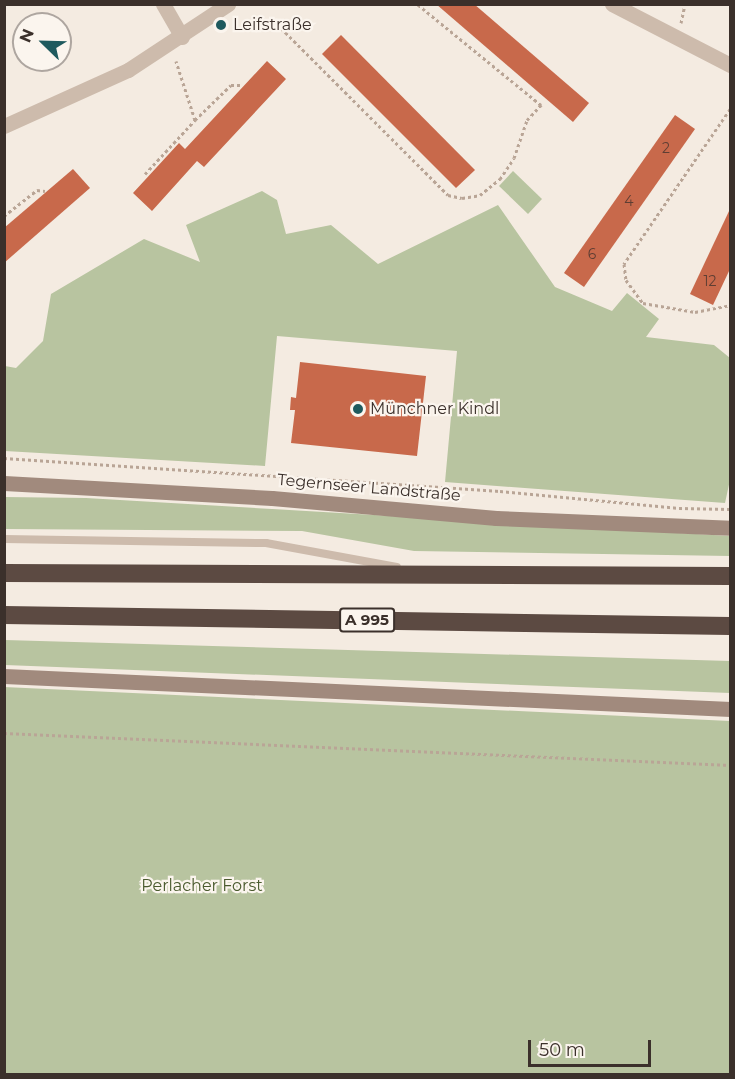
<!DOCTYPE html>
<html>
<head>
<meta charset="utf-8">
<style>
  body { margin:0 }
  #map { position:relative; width:735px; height:1079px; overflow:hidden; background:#f4ebe1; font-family:Montserrat,sans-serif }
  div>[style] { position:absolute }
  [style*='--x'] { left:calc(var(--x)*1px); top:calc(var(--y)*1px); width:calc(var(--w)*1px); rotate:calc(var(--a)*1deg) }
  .green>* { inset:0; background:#b8c4a0 }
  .building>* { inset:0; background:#c8694b }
  .path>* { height:3px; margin-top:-1.5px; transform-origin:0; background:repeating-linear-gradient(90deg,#b9a596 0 3px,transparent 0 6px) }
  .service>* { height:8px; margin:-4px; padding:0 4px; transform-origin:4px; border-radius:4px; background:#cdbbac }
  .minor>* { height:15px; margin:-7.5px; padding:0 7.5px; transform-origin:7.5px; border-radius:7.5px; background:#cdbbac }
  .secondary>* { height:15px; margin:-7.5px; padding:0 7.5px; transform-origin:7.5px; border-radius:7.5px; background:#a18a7d }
  .motorway>* { height:18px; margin:-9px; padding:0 9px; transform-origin:9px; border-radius:9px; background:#5c4a42 }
  .dots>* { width:16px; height:16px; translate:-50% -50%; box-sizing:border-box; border:3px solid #fbf5ee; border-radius:50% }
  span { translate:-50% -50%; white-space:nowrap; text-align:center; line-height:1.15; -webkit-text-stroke:4.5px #fbf5ee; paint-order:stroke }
  .number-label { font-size:14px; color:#5e3e33 }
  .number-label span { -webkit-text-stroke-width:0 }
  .shield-label span { padding:2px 4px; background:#fbf5ee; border:2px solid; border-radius:4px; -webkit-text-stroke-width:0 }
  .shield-label { font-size:15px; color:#3b302b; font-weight:700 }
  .poi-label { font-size:16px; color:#3b302b }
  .left { translate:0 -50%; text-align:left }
  .street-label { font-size:16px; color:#3b302b }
  .park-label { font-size:16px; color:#4a5a2e }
  .frame { position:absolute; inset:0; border:6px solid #3b302b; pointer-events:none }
  .north { position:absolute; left:12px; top:12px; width:60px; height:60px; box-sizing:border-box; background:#fbf5ee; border:2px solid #aea6a0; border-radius:50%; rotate:293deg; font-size:16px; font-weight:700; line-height:24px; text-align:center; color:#3b302b }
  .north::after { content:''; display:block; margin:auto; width:21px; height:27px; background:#1f5a5e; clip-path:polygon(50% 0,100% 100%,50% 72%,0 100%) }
  .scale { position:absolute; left:528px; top:1040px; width:123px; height:27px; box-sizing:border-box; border:3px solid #3b302b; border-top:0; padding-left:8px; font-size:18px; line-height:21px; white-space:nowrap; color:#3b302b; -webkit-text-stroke:4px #fbf5ee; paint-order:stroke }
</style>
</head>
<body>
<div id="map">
  <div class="green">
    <div style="clip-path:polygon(513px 171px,542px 199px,528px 214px,499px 186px)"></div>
    <div style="clip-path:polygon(262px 191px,277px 200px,286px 234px,331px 225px,378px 264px,498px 205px,555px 287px,612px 311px,627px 293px,659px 319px,646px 337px,714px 345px,730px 358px,730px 480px,725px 503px,445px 482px,457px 351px,277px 336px,265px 466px,5px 451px,5px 366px,16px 368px,43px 341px,51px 294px,144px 239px,200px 262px,186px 225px)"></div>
    <div style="clip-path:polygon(4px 497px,86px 498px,730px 536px,730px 556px,414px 551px,302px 531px,5px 529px)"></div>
    <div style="clip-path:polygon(5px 640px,730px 661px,730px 693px,5px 665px)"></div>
    <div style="clip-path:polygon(4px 687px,730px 721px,730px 1074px,5px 1074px)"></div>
  </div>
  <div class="building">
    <div style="clip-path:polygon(436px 4px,474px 4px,589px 103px,573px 122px)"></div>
    <div style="clip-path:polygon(341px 35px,475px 170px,456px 188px,322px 54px)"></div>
    <div style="clip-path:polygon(267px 61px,286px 79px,204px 167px,197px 161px,152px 211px,133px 193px,179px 143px,185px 149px)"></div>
    <div style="clip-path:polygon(675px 115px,695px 129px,584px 287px,564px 273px)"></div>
    <div style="clip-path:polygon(73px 169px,90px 188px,4px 263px,4px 228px)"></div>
    <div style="clip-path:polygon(730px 209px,730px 269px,713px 305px,690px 294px)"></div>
    <div style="clip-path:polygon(300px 362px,426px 376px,417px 456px,291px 443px,295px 410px,290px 410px,291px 397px,296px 398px)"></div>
  </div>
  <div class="path">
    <div style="--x:681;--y:23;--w:19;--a:-78"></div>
    <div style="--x:281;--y:28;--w:236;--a:45"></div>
    <div style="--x:448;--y:195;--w:14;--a:12"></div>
    <div style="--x:462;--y:198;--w:18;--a:-9"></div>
    <div style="--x:480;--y:195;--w:26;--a:-39"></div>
    <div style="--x:500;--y:179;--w:25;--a:-56"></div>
    <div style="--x:514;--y:158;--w:40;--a:-71.1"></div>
    <div style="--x:527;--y:120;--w:21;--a:-47"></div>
    <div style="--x:541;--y:105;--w:160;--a:-140.8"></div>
    <div style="--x:730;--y:109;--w:188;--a:124.4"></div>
    <div style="--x:624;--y:264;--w:16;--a:83"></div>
    <div style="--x:626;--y:280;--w:29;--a:54"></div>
    <div style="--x:643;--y:303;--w:53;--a:9.8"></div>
    <div style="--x:695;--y:312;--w:36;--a:-11"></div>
    <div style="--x:195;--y:120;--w:50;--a:-44.2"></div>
    <div style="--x:231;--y:85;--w:10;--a:0"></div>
    <div style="--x:145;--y:174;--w:74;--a:-47.2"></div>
    <div style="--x:195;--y:120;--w:62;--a:-107.9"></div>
    <div style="--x:4;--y:216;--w:42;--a:-38.2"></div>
    <div style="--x:37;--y:190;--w:8;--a:7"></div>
    <div style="--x:4;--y:458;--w:497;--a:3.8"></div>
    <div style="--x:500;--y:491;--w:180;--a:5.4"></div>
    <div style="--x:679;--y:508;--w:51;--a:1.1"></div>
    <div style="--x:4;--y:733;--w:727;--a:2.52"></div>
  </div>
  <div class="service">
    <div style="--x:4;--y:539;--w:262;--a:0.9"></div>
    <div style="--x:266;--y:543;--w:133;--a:10.4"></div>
  </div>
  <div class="minor">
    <div style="--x:163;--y:4;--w:38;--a:60"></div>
    <div style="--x:612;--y:4;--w:133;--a:27.3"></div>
    <div style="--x:4;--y:126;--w:136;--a:-24.3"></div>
    <div style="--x:128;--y:70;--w:120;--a:-33.4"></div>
  </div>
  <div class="secondary">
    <div style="--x:4;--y:483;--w:268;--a:3.2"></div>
    <div style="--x:272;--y:498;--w:225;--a:5.1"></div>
    <div style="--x:496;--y:518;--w:234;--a:2.4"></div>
    <div style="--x:4;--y:676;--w:727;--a:2.6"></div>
  </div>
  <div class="motorway">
    <div style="--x:4;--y:573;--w:726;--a:0.24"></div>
    <div style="--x:4;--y:615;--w:726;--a:0.87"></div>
  </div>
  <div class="dots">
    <div style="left:221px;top:25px;background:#1f5a5e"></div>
    <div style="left:358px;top:409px;background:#1f5a5e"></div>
  </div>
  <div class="number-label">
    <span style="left:666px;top:148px">2</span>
    <span style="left:629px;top:201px">4</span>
    <span style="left:592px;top:254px">6</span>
    <span style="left:710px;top:281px">12</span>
  </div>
  <div class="shield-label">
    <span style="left:367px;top:620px">A 995</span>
  </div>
  <div class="poi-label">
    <span class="left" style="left:233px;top:25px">Leifstraße</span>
    <span class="left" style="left:370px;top:409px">Münchner Kindl</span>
  </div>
  <div class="street-label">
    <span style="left:369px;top:488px;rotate:5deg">Tegernseer Landstraße</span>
  </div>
  <div class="park-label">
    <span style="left:202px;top:886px">Perlacher Forst</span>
  </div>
  <div class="frame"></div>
  <div class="north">N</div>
  <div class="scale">50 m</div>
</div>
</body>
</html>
